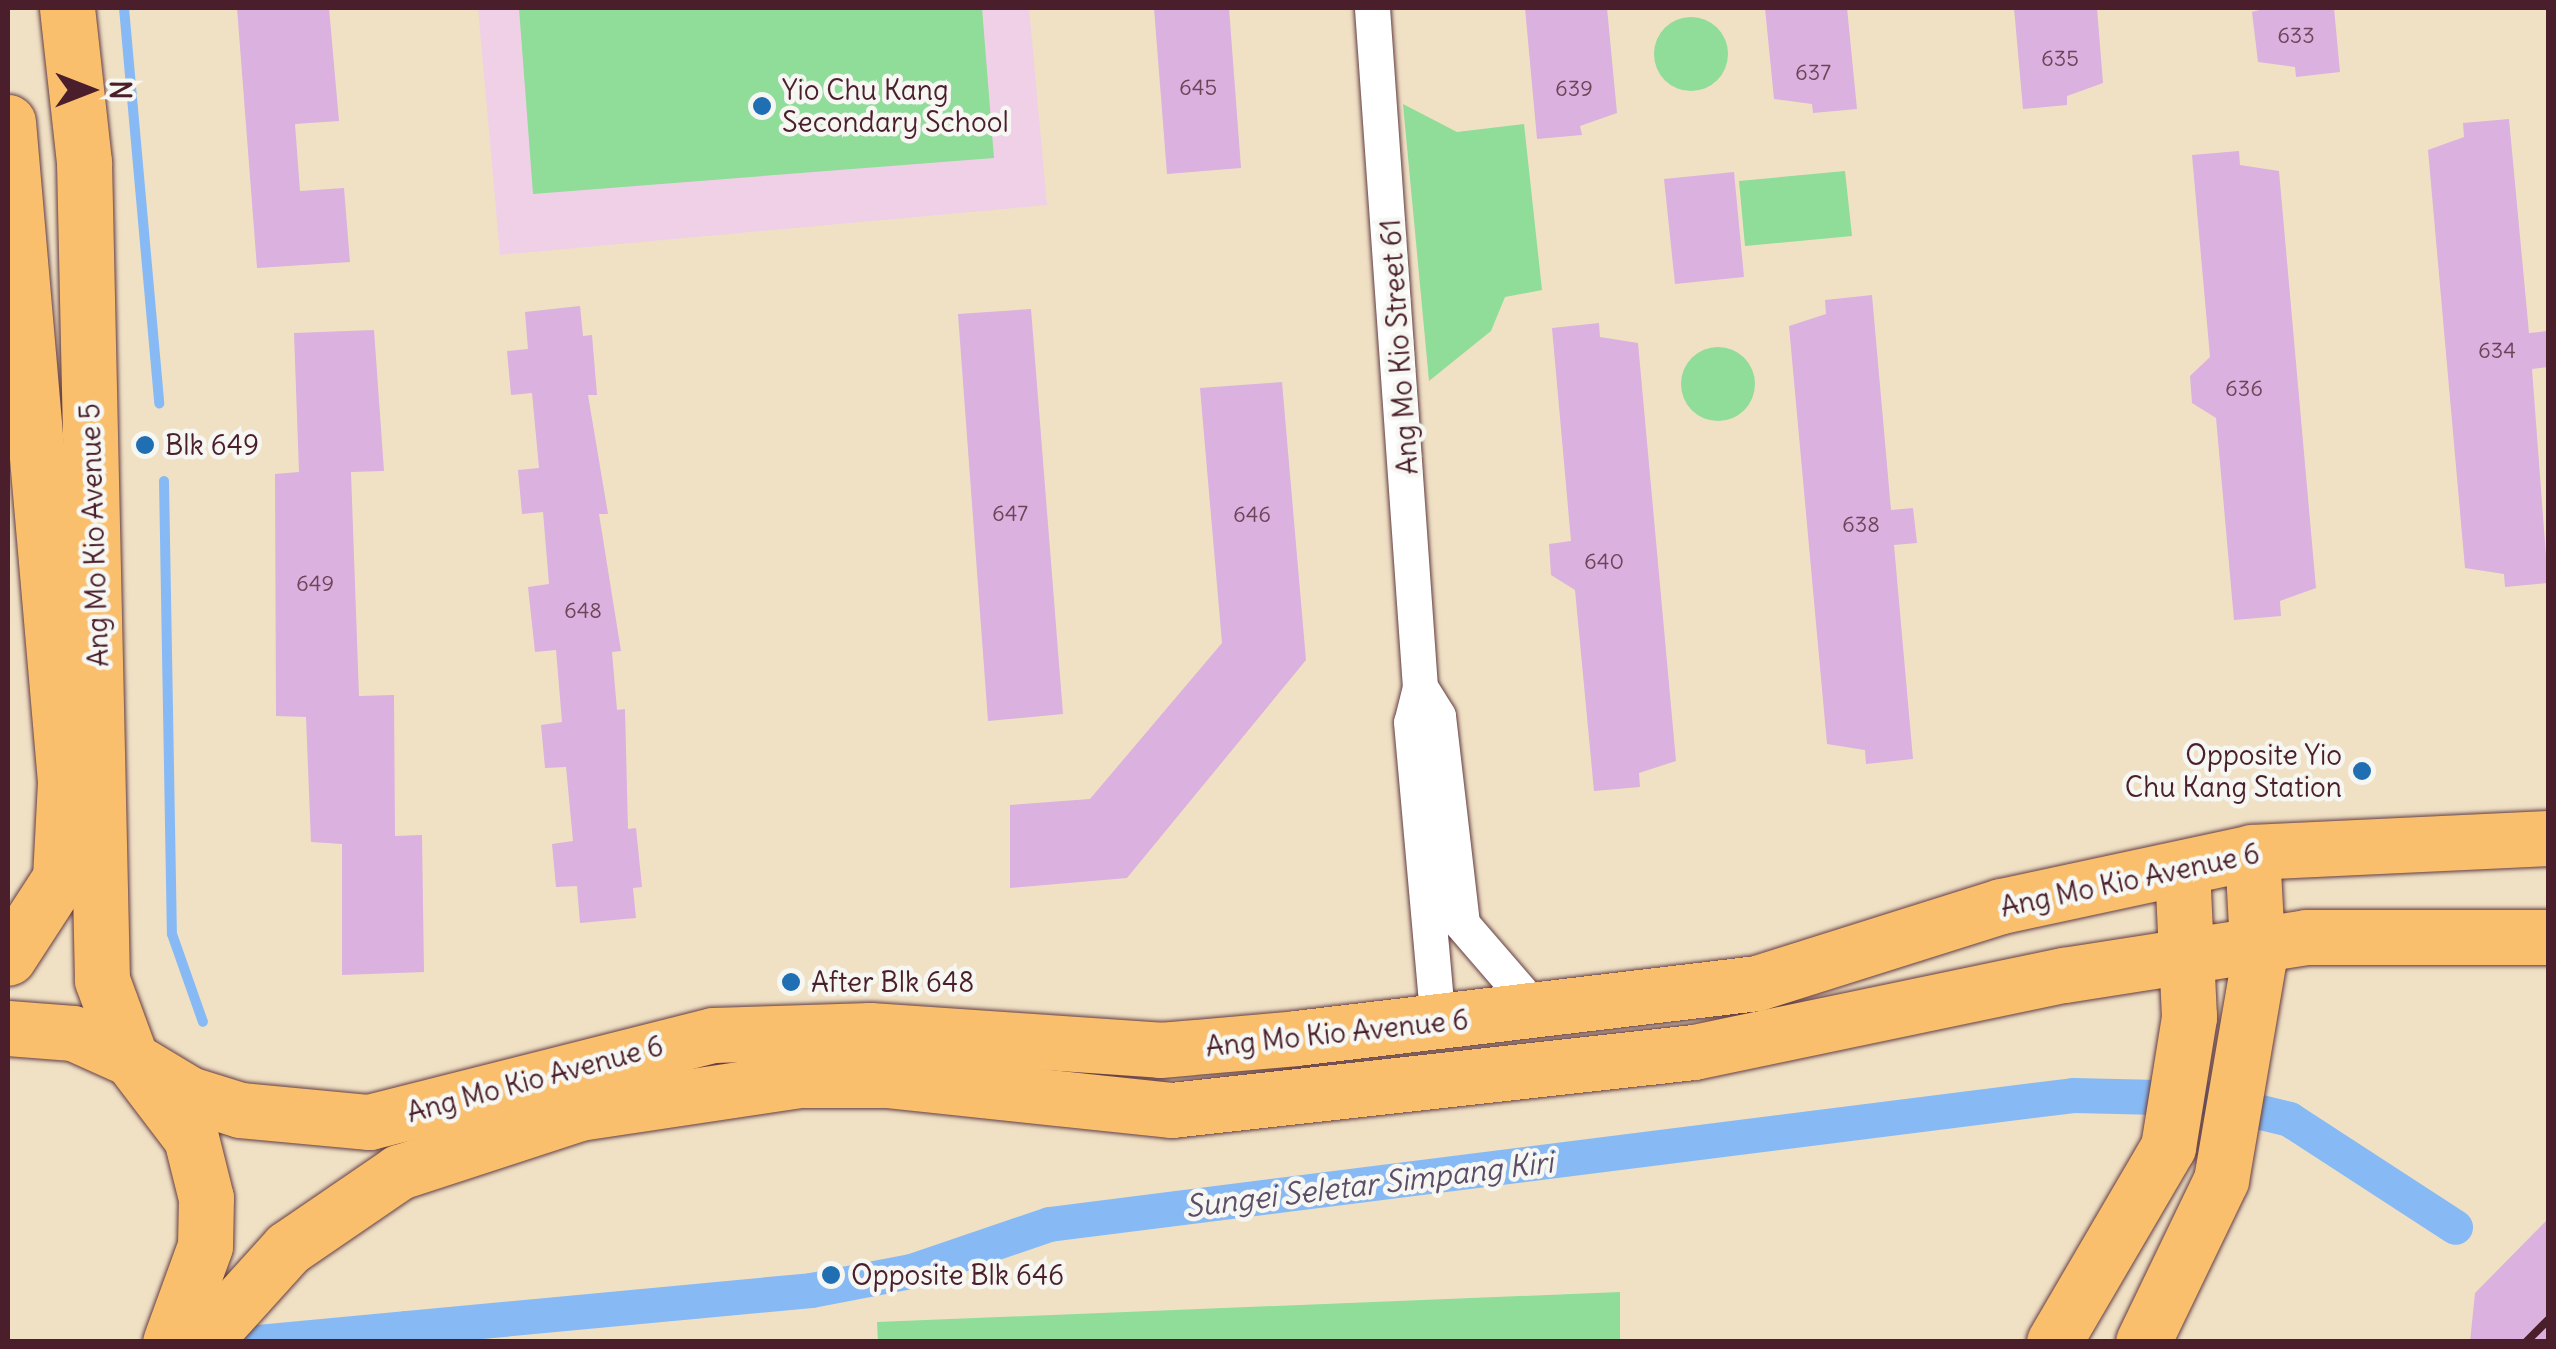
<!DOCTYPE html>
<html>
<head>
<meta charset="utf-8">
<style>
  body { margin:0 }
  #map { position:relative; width:2556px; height:1349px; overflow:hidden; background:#f0e1c5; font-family:Delius,sans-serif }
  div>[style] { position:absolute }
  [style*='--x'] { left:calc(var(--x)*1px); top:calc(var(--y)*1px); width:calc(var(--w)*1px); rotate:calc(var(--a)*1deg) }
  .built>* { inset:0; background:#efd0e7 }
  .green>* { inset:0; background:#90dc99 }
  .round { border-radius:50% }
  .stream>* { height:10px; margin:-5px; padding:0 5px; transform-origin:5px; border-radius:5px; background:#87baf5 }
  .canal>* { height:35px; margin:-17.5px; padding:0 17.5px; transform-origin:17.5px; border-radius:17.5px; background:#87baf5 }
  .building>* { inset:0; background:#dab1df }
  .roads { filter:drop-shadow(0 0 2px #633c42) drop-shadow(0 0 2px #633c42) }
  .street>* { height:35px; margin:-17.5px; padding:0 17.5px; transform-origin:17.5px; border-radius:17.5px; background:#fff }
  .primary>* { height:55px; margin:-27.5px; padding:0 27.5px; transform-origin:27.5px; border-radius:27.5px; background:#f9bf6d }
  .rail>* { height:8px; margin:-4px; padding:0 4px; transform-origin:4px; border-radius:4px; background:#4a1f2b }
  .dots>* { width:28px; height:28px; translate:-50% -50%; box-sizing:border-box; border:5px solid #f6f6f2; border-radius:50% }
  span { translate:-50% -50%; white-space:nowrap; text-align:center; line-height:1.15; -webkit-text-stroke:9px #f6f6f2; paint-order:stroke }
  .number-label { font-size:22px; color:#6e4458 }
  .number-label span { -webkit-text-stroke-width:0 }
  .poi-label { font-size:28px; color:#4a1f2b }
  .left { translate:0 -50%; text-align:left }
  .right { translate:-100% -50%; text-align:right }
  .street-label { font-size:28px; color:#4a1f2b }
  .water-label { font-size:30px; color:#5c4e68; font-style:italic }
  .frame { position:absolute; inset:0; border:10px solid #4a1f2b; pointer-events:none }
  .north { position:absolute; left:40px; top:40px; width:100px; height:100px; -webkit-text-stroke:8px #f6f6f2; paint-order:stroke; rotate:90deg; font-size:28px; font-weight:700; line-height:40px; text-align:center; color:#4a1f2b }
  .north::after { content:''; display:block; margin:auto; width:35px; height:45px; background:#4a1f2b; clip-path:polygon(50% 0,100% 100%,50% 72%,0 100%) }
</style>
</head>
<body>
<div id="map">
  <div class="built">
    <div style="clip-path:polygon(478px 8px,1029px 8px,1047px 205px,500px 255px)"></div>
  </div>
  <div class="green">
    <div style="clip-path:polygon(519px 8px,982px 8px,994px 158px,533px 194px)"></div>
    <div class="round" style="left:1654px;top:17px;width:74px;height:74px"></div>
    <div style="clip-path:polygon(1403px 104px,1457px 132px,1524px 124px,1542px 290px,1505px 297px,1491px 331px,1429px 381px)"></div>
    <div style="clip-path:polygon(1845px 171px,1852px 236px,1745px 246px,1739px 181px)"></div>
    <div class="round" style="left:1681px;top:347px;width:74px;height:74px"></div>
    <div style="clip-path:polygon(1620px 1292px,1620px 1342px,878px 1342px,877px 1322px)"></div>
  </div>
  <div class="stream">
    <div style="--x:124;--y:8;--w:397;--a:84.9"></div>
    <div style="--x:164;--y:481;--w:453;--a:89"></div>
    <div style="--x:172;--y:934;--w:93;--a:70.6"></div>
    <div style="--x:404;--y:1316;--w:24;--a:22"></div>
  </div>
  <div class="canal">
    <div style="--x:258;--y:1342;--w:555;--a:-5.37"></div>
    <div style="--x:811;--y:1290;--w:102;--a:-10.8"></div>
    <div style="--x:911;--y:1271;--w:146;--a:-18.8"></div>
    <div style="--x:1049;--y:1224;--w:1032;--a:-7.18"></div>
    <div style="--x:2073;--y:1095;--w:130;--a:1.3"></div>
    <div style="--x:2203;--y:1098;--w:89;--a:13.7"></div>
    <div style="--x:2289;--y:1119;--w:198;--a:33"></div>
  </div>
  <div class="building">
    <div style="clip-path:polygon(237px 8px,329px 8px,339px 121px,295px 124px,300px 191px,344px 188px,350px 262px,257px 268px)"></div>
    <div style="clip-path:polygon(1154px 8px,1229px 8px,1241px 168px,1167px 174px)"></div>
    <div style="clip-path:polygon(1525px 8px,1607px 8px,1617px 113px,1580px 126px,1582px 135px,1537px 139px)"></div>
    <div style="clip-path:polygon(1765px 8px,1847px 8px,1857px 109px,1813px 113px,1812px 104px,1774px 99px)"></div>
    <div style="clip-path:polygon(2014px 8px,2097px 8px,2103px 83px,2067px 96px,2067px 105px,2023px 109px)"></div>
    <div style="clip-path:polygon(2267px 8px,2334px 8px,2340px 72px,2296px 77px,2295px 67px,2258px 62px,2252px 12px)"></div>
    <div style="clip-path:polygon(2509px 119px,2529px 333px,2548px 331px,2548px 367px,2532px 369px,2548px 583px,2505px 587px,2504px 574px,2465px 568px,2428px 150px,2464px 137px,2463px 123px)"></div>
    <div style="clip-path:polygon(2239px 151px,2240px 165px,2279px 171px,2316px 588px,2280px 601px,2281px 616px,2234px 620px,2216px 418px,2192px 403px,2190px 376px,2210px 357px,2192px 155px)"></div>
    <div style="clip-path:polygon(1734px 172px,1744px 277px,1675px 284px,1664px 179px)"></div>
    <div style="clip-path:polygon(1872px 295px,1891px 510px,1913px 508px,1917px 543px,1894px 545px,1913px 759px,1866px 764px,1865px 750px,1827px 744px,1789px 326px,1826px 314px,1825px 300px)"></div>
    <div style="clip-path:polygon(580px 306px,583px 336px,592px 335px,597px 395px,588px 395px,608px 514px,599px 514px,621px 651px,612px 652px,617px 710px,625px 709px,628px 829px,636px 828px,642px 887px,633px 888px,636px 918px,580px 923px,577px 886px,556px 887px,552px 844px,573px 841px,566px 767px,545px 768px,541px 725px,562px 722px,556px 650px,535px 652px,528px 587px,549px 584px,543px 512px,522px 514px,518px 470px,539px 468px,532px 393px,511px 395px,507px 351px,528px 349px,525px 312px)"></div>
    <div style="clip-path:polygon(1031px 309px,1063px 714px,988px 721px,958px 314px)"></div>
    <div style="clip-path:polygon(1599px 323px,1600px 337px,1638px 343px,1676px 761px,1639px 773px,1640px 787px,1594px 791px,1575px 590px,1551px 575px,1549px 544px,1571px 541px,1552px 328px)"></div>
    <div style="clip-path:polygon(374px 330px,384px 471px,351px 472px,359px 696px,394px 695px,395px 836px,422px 835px,424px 972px,342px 975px,342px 844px,311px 842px,306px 717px,276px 716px,275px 474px,299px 472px,294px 333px)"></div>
    <div style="clip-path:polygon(1282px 382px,1306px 660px,1127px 878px,1010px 888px,1010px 805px,1090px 799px,1222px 643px,1200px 388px)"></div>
    <div style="clip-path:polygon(2548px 1219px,2548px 1342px,2470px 1342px,2475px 1293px)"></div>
  </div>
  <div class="roads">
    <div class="street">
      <div style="--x:1372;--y:8;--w:681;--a:85.96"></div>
      <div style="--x:1420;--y:687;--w:36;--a:104"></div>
      <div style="--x:1411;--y:722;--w:303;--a:84.9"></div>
      <div style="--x:1420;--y:687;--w:34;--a:58"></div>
      <div style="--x:1438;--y:716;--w:209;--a:83.4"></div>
      <div style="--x:1462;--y:924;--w:115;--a:49.2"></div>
    </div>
    <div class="primary">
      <div style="--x:67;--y:8;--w:155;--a:83.7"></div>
      <div style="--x:84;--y:162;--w:818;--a:88.74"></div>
      <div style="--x:102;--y:980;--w:84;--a:69.8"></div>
      <div style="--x:8;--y:122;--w:662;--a:85.06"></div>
      <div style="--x:65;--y:782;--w:96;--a:93"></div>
      <div style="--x:60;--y:878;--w:95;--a:123"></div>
      <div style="--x:8;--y:1028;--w:65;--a:4.4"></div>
      <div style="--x:73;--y:1033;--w:64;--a:24.1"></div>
      <div style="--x:131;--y:1059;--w:99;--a:52.8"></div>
      <div style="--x:191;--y:1138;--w:62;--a:76"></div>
      <div style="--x:206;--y:1198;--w:48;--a:91.2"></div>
      <div style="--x:205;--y:1246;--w:102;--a:110"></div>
      <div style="--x:131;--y:1059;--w:68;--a:31.1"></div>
      <div style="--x:189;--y:1094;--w:53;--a:17.4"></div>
      <div style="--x:240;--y:1110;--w:130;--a:5.3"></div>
      <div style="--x:369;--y:1122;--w:355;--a:-14.2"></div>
      <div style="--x:713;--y:1035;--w:157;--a:-1.8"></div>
      <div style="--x:870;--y:1030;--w:291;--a:3.9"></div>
      <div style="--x:1160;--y:1050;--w:137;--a:-5"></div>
      <div style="--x:1296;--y:1038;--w:464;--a:-6.8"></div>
      <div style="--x:1757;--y:983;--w:256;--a:-17.5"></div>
      <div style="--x:2001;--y:906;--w:257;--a:-12.1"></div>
      <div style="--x:2252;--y:852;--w:296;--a:-2.7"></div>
      <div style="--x:203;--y:1342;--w:127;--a:-47.9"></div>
      <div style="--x:288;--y:1248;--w:135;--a:-34.4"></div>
      <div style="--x:399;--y:1172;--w:189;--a:-18.1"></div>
      <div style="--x:579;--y:1113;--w:223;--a:-8.5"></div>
      <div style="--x:800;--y:1080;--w:86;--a:0"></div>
      <div style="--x:886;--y:1080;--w:288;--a:6"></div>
      <div style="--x:1172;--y:1110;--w:525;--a:-6.34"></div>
      <div style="--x:1694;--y:1052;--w:378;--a:-11.8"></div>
      <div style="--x:2064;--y:975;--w:245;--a:-8.9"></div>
      <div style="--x:2306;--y:937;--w:242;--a:0"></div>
      <div style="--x:2054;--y:1342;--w:226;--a:-59.7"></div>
      <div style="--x:2168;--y:1147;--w:132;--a:-80.8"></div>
      <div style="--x:2189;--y:1017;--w:149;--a:-92.7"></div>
      <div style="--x:2143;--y:1342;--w:180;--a:-64.3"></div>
      <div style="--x:2221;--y:1180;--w:220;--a:-80.3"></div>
      <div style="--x:2258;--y:963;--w:111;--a:-93.1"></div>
    </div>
  </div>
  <div class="rail">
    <div style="--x:2526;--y:1342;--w:31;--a:-45"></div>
  </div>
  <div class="dots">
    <div style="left:762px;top:106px;background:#1f6fb2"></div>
    <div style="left:145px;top:445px;background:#1f6fb2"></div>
    <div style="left:2362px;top:771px;background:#1f6fb2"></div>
    <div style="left:791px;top:982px;background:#1f6fb2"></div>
    <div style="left:831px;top:1275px;background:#1f6fb2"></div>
  </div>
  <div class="number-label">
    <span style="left:2296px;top:36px">633</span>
    <span style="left:2060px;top:59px">635</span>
    <span style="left:1813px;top:73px">637</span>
    <span style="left:1198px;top:88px">645</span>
    <span style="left:1574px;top:89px">639</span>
    <span style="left:2497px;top:351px">634</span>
    <span style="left:2244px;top:389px">636</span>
    <span style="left:1010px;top:514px">647</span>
    <span style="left:1252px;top:515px">646</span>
    <span style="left:1861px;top:525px">638</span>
    <span style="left:1604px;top:562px">640</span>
    <span style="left:315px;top:584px">649</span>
    <span style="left:583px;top:611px">648</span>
  </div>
  <div class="poi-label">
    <span class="left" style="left:782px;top:106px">Yio Chu Kang<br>Secondary School</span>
    <span class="left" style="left:165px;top:445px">Blk 649</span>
    <span class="right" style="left:2342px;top:771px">Opposite Yio<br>Chu Kang Station</span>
    <span class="left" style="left:811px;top:982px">After Blk 648</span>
    <span class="left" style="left:851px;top:1275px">Opposite Blk 646</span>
  </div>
  <div class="street-label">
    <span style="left:1399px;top:347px;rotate:-94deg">Ang Mo Kio Street 61</span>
    <span style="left:94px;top:535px;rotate:-92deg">Ang Mo Kio Avenue 5</span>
    <span style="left:2130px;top:880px;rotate:-12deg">Ang Mo Kio Avenue 6</span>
    <span style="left:1337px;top:1033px;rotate:-6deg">Ang Mo Kio Avenue 6</span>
    <span style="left:535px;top:1079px;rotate:-15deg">Ang Mo Kio Avenue 6</span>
  </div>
  <div class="water-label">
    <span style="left:1369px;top:1184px;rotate:-7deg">Sungei Seletar Simpang Kiri</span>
  </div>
  <div class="frame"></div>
  <div class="north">N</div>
</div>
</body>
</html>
